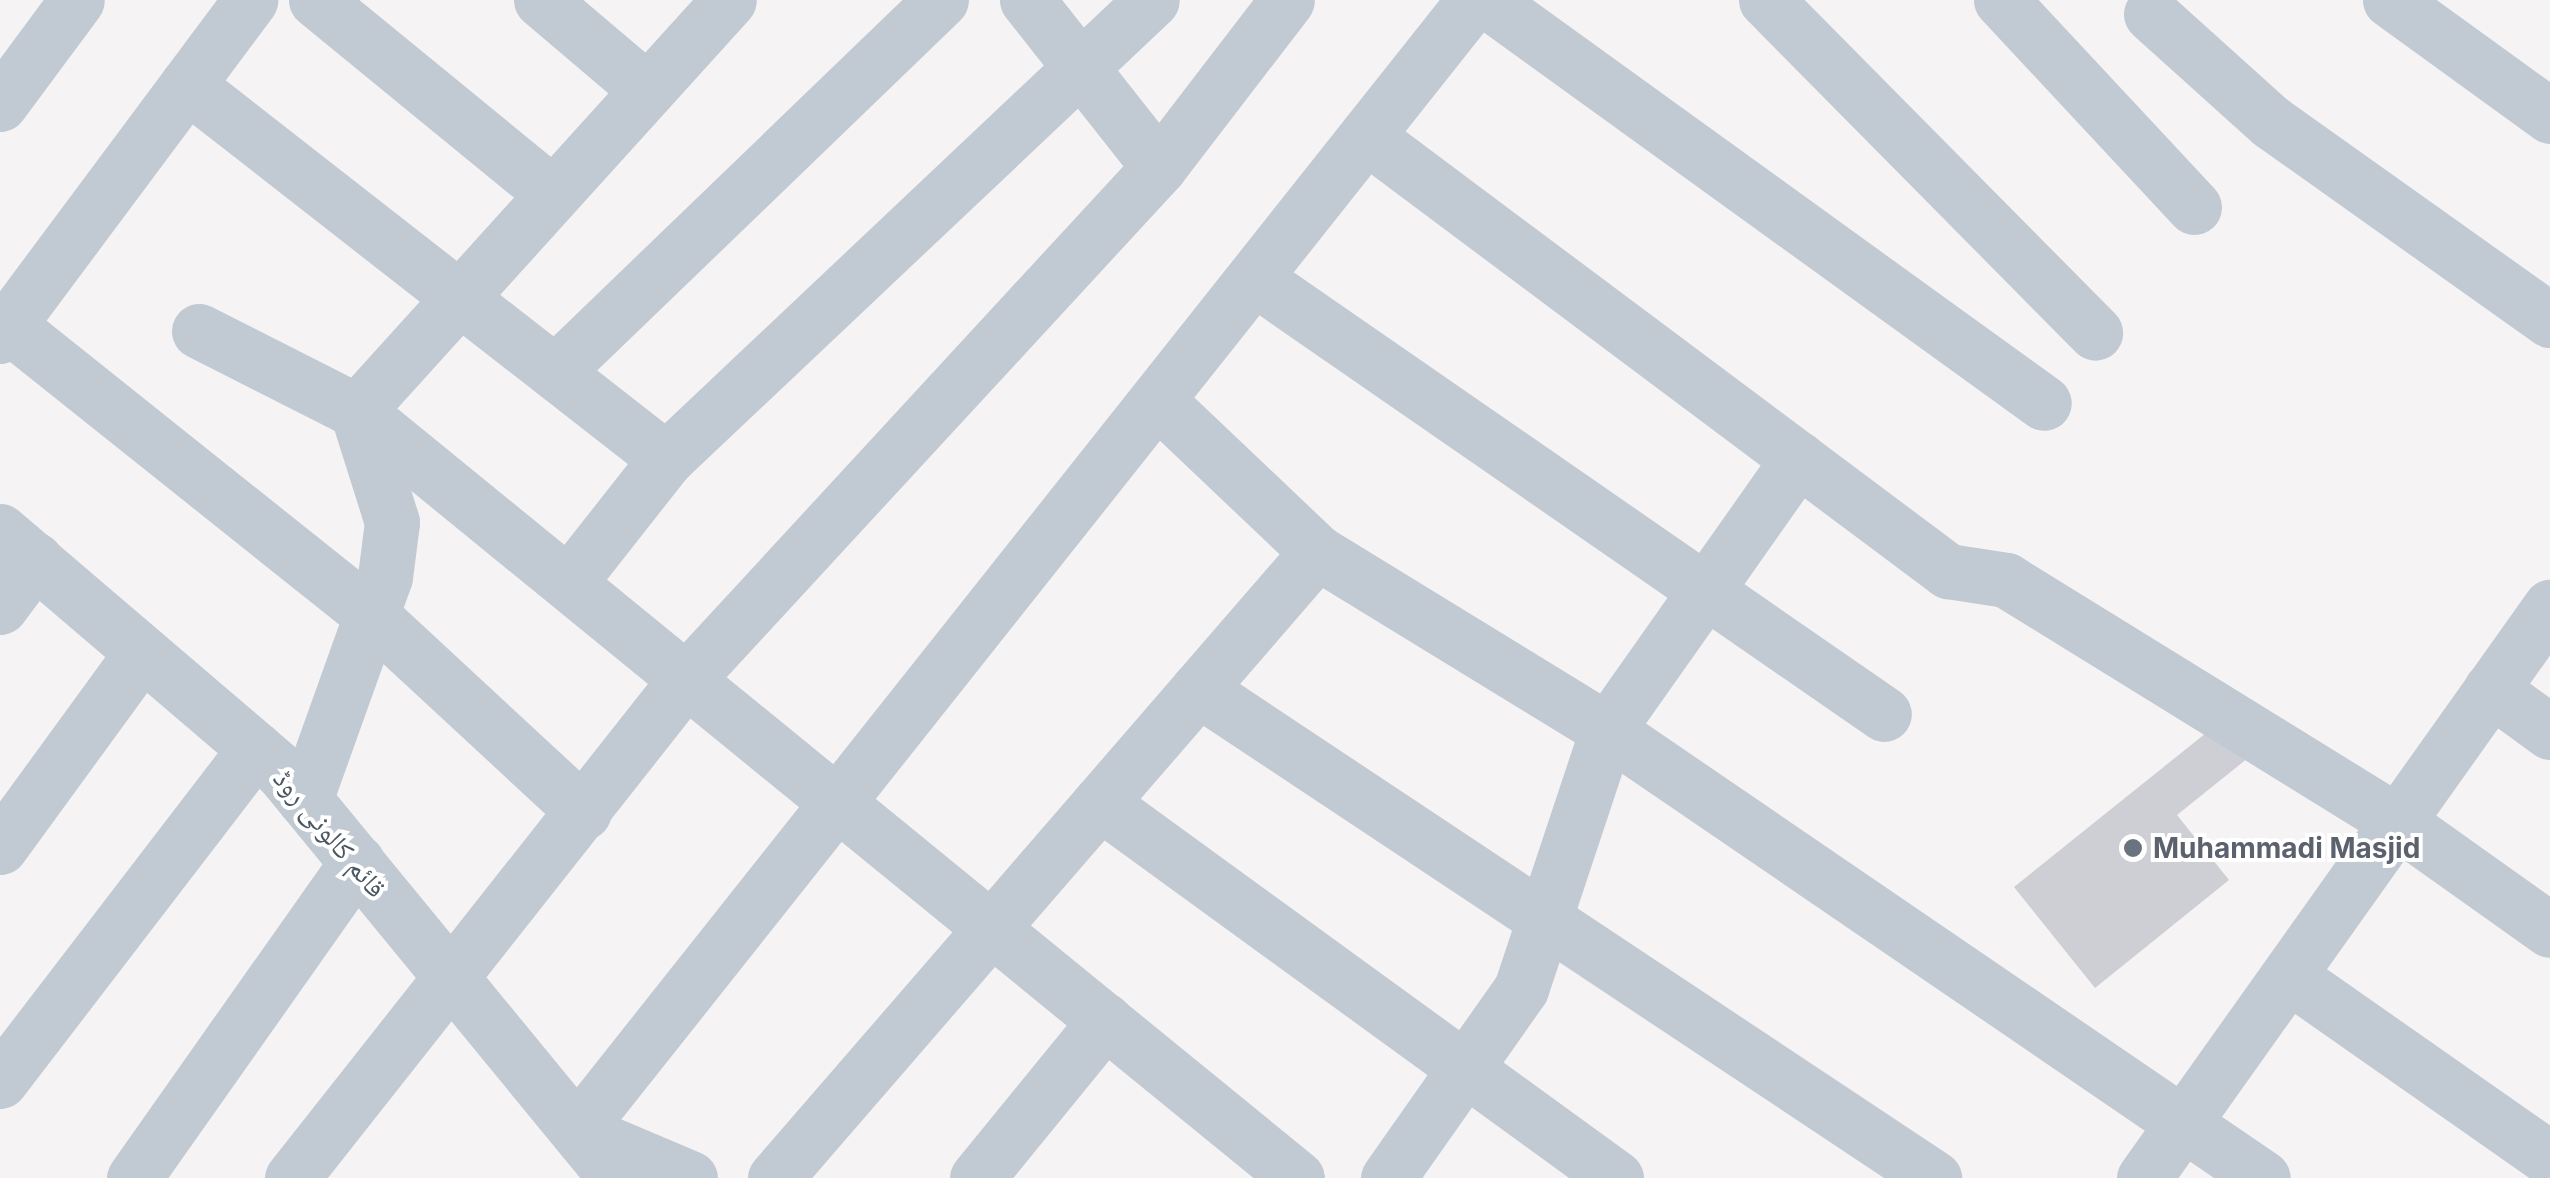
<!DOCTYPE html>
<html>
<head>
<meta charset="utf-8">
<style>
  body { margin:0 }
  #map { position:relative; width:2550px; height:1178px; overflow:hidden; background:#f5f3f3; font-family:Inter,"Noto Naskh Arabic",sans-serif }
  div>[style] { position:absolute }
  [style*='--x'] { left:calc(var(--x)*1px); top:calc(var(--y)*1px); width:calc(var(--w)*1px); rotate:calc(var(--a)*1deg) }
  .building>* { inset:0; background:#cdcfd5 }
  .minor>* { height:55px; margin:-27.5px; padding:0 27.5px; transform-origin:27.5px; border-radius:27.5px; background:#c1cad2 }
  .dots>* { width:28px; height:28px; translate:-50% -50%; box-sizing:border-box; border:5px solid #fff; border-radius:50% }
  span { translate:-50% -50%; white-space:nowrap; text-align:center; line-height:1.15; -webkit-text-stroke:8px #fff; paint-order:stroke }
  .street-label { font-size:28px; color:#4a5661 }
  .worship-label { font-size:28px; color:#5b616d; font-weight:700 }
  .left { translate:0 -50%; text-align:left }
</style>
</head>
<body>
<div id="map">
  <div class="building">
    <div style="clip-path:polygon(2206px 733px,2248px 758px,2177px 815px,2229px 880px,2095px 988px,2014px 887px)"></div>
  </div>
  <div class="minor">
    <div style="--x:316;--y:0;--w:306;--a:39.3"></div>
    <div style="--x:541;--y:0;--w:139;--a:40.3"></div>
    <div style="--x:1027;--y:0;--w:213;--a:51.7"></div>
    <div style="--x:1486;--y:0;--w:688;--a:35.84"></div>
    <div style="--x:1766;--y:0;--w:468;--a:45.3"></div>
    <div style="--x:2001;--y:0;--w:283;--a:47"></div>
    <div style="--x:2390;--y:0;--w:198;--a:35.9"></div>
    <div style="--x:2151;--y:14;--w:161;--a:42"></div>
    <div style="--x:2271;--y:122;--w:342;--a:35.4"></div>
    <div style="--x:187;--y:85;--w:608;--a:37.98"></div>
    <div style="--x:0;--y:104;--w:129;--a:-53.5"></div>
    <div style="--x:1366;--y:136;--w:727;--a:36.78"></div>
    <div style="--x:1948;--y:571;--w:59;--a:8.8"></div>
    <div style="--x:2006;--y:580;--w:461;--a:31.7"></div>
    <div style="--x:2398;--y:822;--w:186;--a:35.4"></div>
    <div style="--x:1254;--y:278;--w:766;--a:34.69"></div>
    <div style="--x:8;--y:325;--w:465;--a:38.6"></div>
    <div style="--x:371;--y:615;--w:290;--a:42.8"></div>
    <div style="--x:199;--y:331;--w:177;--a:26.9"></div>
    <div style="--x:357;--y:411;--w:1213;--a:39.21"></div>
    <div style="--x:0;--y:336;--w:419;--a:-53.3"></div>
    <div style="--x:555;--y:372;--w:536;--a:-43.94"></div>
    <div style="--x:1157;--y:400;--w:221;--a:43.5"></div>
    <div style="--x:1317;--y:552;--w:340;--a:31.5"></div>
    <div style="--x:1607;--y:730;--w:794;--a:34.33"></div>
    <div style="--x:0;--y:531;--w:372;--a:40.5"></div>
    <div style="--x:283;--y:773;--w:499;--a:50.6"></div>
    <div style="--x:570;--y:581;--w:155;--a:-51.8"></div>
    <div style="--x:666;--y:459;--w:668;--a:-43.36"></div>
    <div style="--x:0;--y:607;--w:59;--a:-53.3"></div>
    <div style="--x:1198;--y:689;--w:884;--a:33.6"></div>
    <div style="--x:2491;--y:689;--w:73;--a:36.1"></div>
    <div style="--x:305;--y:800;--w:237;--a:-70.3"></div>
    <div style="--x:385;--y:577;--w:55;--a:-82.7"></div>
    <div style="--x:392;--y:522;--w:116;--a:-107.5"></div>
    <div style="--x:357;--y:411;--w:554;--a:-47.85"></div>
    <div style="--x:1100;--y:803;--w:638;--a:36.01"></div>
    <div style="--x:0;--y:847;--w:241;--a:-53.9"></div>
    <div style="--x:2289;--y:976;--w:319;--a:35"></div>
    <div style="--x:0;--y:1081;--w:419;--a:-52.5"></div>
    <div style="--x:134;--y:1178;--w:387;--a:-54.8"></div>
    <div style="--x:292;--y:1178;--w:629;--a:-51.71"></div>
    <div style="--x:682;--y:684;--w:703;--a:-47.3"></div>
    <div style="--x:1159;--y:167;--w:210;--a:-52.5"></div>
    <div style="--x:690;--y:1178;--w:123;--a:-157"></div>
    <div style="--x:577;--y:1130;--w:1443;--a:-51.56"></div>
    <div style="--x:775;--y:1178;--w:828;--a:-49.11"></div>
    <div style="--x:977;--y:1178;--w:203;--a:-50.8"></div>
    <div style="--x:1388;--y:1178;--w:231;--a:-54.9"></div>
    <div style="--x:1521;--y:989;--w:273;--a:-71.6"></div>
    <div style="--x:1607;--y:730;--w:332;--a:-54.8"></div>
    <div style="--x:2144;--y:1178;--w:701;--a:-54.59"></div>
  </div>
  <div class="dots">
    <div style="left:2133px;top:848px;background:#6b7280"></div>
  </div>
  <div class="street-label">
    <span style="left:330px;top:833px;rotate:50deg">قائم کالونی روڈ</span>
  </div>
  <div class="worship-label">
    <span class="left" style="left:2153px;top:848px">Muhammadi Masjid</span>
  </div>
</div>
</body>
</html>
